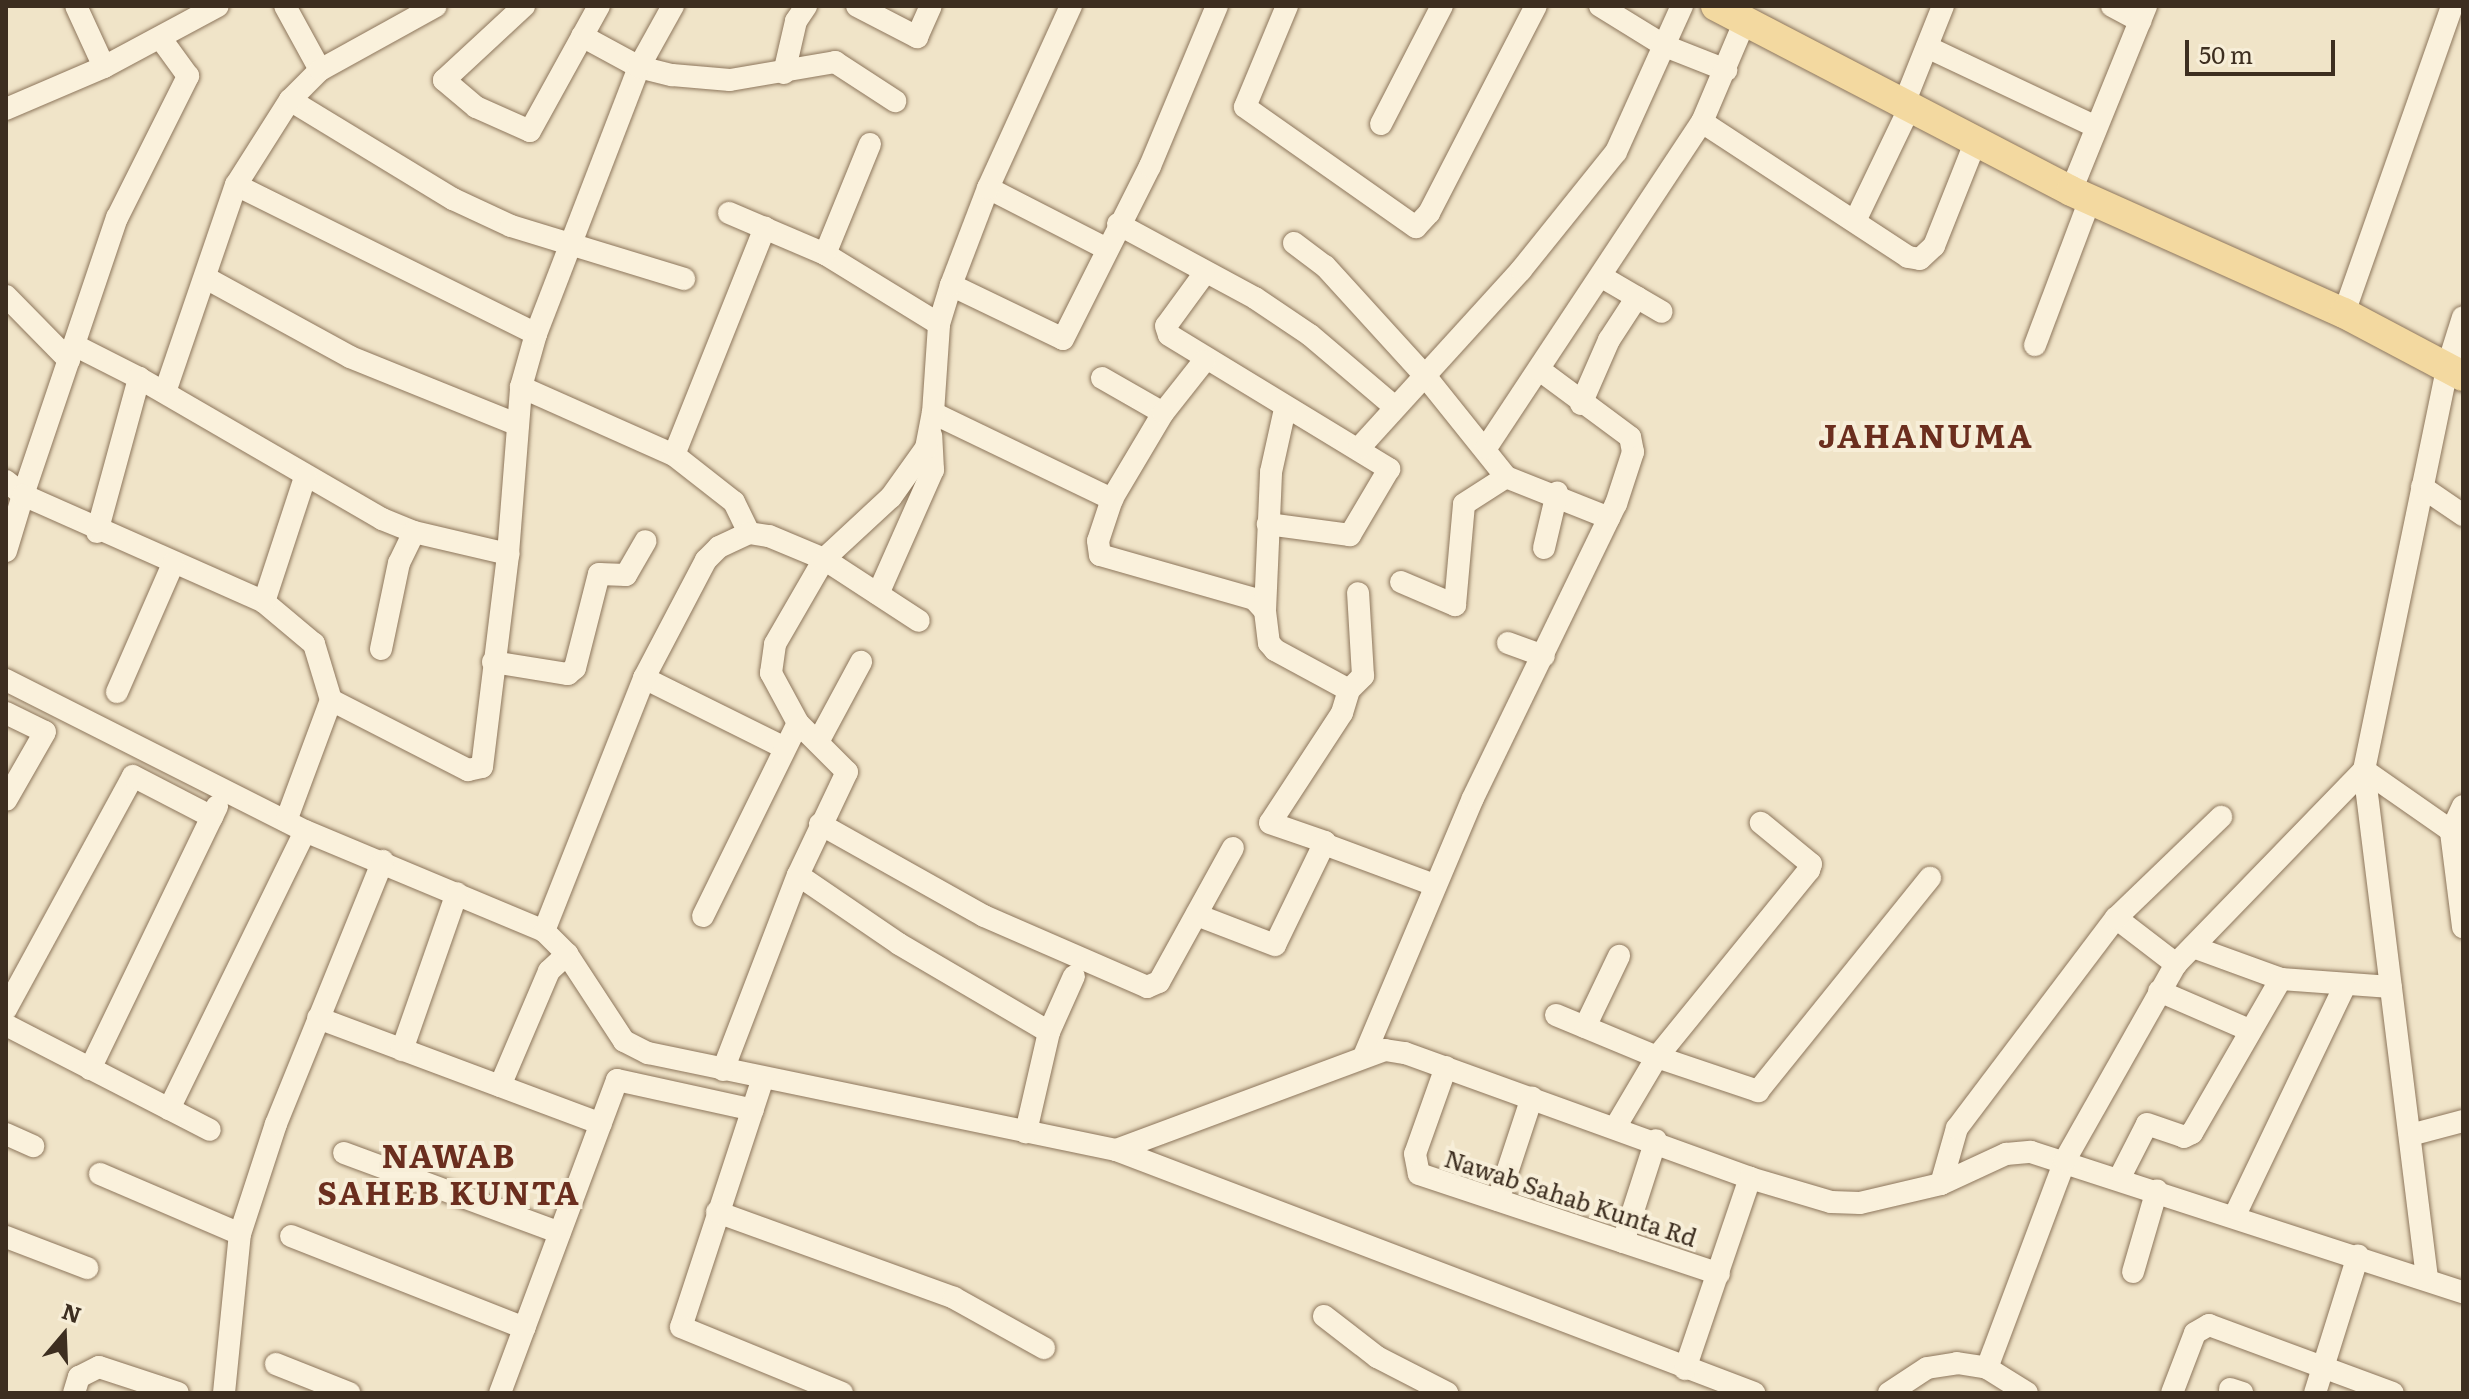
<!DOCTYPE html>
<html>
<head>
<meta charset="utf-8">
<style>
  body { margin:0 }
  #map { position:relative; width:2469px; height:1399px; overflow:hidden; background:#f0e4c8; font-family:Literata,serif }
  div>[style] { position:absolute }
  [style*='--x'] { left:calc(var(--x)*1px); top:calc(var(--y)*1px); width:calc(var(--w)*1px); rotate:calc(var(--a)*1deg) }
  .roads { filter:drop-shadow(0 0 2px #8d765c) drop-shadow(0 0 2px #8d765c) }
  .minor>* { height:22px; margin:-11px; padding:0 11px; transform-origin:11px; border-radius:11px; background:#faf1dc }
  .major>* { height:30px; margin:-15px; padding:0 15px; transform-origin:15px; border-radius:15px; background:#f3d9a0 }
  span { translate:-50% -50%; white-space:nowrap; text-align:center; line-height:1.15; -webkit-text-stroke:8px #f7eed8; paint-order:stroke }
  .street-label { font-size:24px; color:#3d2e20 }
  .district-label { font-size:32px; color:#6b2e1e; font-weight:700; letter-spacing:2px }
  .frame { position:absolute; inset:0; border:8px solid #3d2e20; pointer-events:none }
  .north { position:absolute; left:24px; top:1295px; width:80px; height:80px; -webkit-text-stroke:6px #f7eed8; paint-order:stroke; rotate:19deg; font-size:22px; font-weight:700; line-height:32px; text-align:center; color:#3d2e20 }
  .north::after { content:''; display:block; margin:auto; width:28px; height:36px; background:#3d2e20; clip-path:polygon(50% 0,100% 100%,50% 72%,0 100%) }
  .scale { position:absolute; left:2185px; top:40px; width:150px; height:36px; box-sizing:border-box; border:4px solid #3d2e20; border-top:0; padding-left:10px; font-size:24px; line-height:28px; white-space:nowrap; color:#3d2e20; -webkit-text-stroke:6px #f7eed8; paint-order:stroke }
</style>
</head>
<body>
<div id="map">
  <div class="roads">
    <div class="minor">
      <div style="--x:76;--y:6;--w:67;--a:65.3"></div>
      <div style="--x:285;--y:6;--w:73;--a:61.3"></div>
      <div style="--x:524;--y:6;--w:109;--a:137.2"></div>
      <div style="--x:444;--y:80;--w:42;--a:40.2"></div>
      <div style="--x:476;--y:107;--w:59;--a:24"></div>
      <div style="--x:530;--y:131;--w:143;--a:-61.1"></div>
      <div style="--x:857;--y:6;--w:68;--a:27.3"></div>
      <div style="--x:917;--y:37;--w:34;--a:-66"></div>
      <div style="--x:1287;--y:6;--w:109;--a:112.6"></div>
      <div style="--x:1245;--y:107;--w:209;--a:35.1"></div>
      <div style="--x:1416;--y:227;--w:19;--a:-47"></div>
      <div style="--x:1429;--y:213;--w:233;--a:-62.7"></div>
      <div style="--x:1600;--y:6;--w:76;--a:31.6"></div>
      <div style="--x:1665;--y:46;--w:66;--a:21.5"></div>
      <div style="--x:2112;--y:6;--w:32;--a:28"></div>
      <div style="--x:582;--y:36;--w:65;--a:28.5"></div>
      <div style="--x:639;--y:67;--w:34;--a:14"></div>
      <div style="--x:672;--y:75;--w:58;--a:4.9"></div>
      <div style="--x:730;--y:80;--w:107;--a:-9.7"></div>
      <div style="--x:835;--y:62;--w:72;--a:33"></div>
      <div style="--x:1927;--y:47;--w:187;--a:25.3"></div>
      <div style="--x:784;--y:73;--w:53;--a:-77"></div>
      <div style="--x:796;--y:21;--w:18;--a:-56"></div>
      <div style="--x:290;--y:100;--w:191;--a:31.3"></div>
      <div style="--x:453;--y:199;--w:64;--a:25"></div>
      <div style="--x:511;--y:226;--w:181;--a:17"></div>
      <div style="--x:1903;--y:106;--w:108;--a:-68.2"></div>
      <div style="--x:6;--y:109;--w:107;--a:-23.2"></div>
      <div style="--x:104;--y:67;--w:129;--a:-28.2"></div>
      <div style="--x:1702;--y:122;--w:246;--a:33.2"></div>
      <div style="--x:1908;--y:257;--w:12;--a:9"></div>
      <div style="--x:1920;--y:259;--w:19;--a:-43"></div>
      <div style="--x:1934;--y:246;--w:111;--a:-68.3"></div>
      <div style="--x:1381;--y:124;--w:133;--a:-62.7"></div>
      <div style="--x:870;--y:144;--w:119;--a:112.2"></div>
      <div style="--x:825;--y:254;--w:134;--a:31.6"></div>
      <div style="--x:236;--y:185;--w:335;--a:26.4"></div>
      <div style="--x:988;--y:188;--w:131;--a:27.1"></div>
      <div style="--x:2071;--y:191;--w:200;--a:-67.9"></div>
      <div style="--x:729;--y:213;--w:104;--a:23.1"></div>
      <div style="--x:1856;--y:219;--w:122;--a:-64.3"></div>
      <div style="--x:1118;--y:224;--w:156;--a:28.4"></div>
      <div style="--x:1255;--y:298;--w:66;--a:33.9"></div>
      <div style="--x:1310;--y:335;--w:111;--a:40.3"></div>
      <div style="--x:1294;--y:243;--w:39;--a:37"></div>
      <div style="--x:1325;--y:266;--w:150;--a:47.7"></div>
      <div style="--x:1426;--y:377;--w:128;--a:51.3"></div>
      <div style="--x:1506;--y:477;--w:111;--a:21.7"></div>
      <div style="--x:1204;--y:274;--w:64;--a:126.2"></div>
      <div style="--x:1166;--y:326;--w:9;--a:72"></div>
      <div style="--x:1169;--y:335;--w:258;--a:31.3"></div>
      <div style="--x:1389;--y:469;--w:77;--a:120.6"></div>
      <div style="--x:1350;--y:535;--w:83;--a:-172.4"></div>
      <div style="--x:1602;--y:277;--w:69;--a:30.3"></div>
      <div style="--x:206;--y:278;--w:164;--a:28.7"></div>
      <div style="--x:350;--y:357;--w:181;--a:22"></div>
      <div style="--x:951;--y:285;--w:124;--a:25.7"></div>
      <div style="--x:1063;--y:339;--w:194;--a:-63.3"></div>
      <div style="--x:1150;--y:166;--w:173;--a:-67.3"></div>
      <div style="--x:6;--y:296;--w:90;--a:45.5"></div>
      <div style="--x:2344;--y:313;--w:325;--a:-70.6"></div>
      <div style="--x:74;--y:345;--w:73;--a:26.9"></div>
      <div style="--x:2035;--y:345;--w:158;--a:-69.3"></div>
      <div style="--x:1102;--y:378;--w:70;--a:29.8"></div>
      <div style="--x:1163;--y:413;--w:100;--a:120.7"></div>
      <div style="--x:1112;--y:499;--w:44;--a:108.4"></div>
      <div style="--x:1098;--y:541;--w:14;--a:82"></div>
      <div style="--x:1100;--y:555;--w:160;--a:15.9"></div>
      <div style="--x:1254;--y:599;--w:16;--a:47"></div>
      <div style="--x:1265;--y:611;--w:32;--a:83"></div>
      <div style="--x:1269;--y:643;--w:9;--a:49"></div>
      <div style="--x:1275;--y:650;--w:84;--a:28.4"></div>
      <div style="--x:1349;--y:690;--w:24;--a:107"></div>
      <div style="--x:1342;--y:713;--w:131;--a:123.2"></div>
      <div style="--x:1270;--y:823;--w:58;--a:19.1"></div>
      <div style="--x:1325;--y:842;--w:114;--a:115.9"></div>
      <div style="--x:1275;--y:945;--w:84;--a:-159"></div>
      <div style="--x:521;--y:387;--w:167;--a:24"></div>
      <div style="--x:674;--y:455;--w:76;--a:38.1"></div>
      <div style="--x:734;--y:502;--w:34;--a:64"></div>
      <div style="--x:165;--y:392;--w:219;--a:-71.1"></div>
      <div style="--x:236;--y:185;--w:101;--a:-57.6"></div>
      <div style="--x:290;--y:100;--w:42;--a:-45"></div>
      <div style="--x:320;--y:70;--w:132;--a:-28.9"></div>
      <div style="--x:1581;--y:404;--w:70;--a:-66.4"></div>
      <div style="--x:1609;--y:340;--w:51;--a:-56.9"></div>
      <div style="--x:933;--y:413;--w:199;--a:25.7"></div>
      <div style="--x:1163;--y:413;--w:66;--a:-51.7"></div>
      <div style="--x:1360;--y:447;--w:239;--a:-47.7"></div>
      <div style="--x:1521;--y:270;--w:151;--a:-51.2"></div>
      <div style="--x:1616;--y:152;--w:160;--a:-65.7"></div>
      <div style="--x:1486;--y:448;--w:391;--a:-56.5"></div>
      <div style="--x:1702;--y:122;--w:108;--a:-67"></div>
      <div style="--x:674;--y:455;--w:245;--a:-68.2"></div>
      <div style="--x:6;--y:481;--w:22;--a:39"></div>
      <div style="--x:23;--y:495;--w:293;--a:-71.3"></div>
      <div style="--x:117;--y:218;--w:159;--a:-63.4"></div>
      <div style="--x:188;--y:76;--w:46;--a:-126.1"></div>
      <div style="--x:2422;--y:487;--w:50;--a:34.3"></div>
      <div style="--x:97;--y:532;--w:160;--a:-74.7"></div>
      <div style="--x:139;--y:378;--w:281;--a:30.1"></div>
      <div style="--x:382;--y:519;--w:35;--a:22"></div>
      <div style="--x:414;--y:532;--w:97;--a:13.2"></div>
      <div style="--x:1544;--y:548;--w:57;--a:-76.7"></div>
      <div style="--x:6;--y:551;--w:59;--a:-73.1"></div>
      <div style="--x:23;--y:495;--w:264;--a:23.9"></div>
      <div style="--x:1401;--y:582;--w:59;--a:23.1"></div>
      <div style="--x:1455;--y:605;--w:101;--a:-84.9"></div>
      <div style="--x:1464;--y:504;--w:50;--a:-32.7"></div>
      <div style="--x:878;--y:594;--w:136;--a:-66.1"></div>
      <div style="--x:933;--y:470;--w:34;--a:-93"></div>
      <div style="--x:1265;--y:611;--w:139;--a:-87.5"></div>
      <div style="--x:1271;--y:472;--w:65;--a:-77.5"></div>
      <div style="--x:1508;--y:643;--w:38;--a:20"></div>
      <div style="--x:381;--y:649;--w:88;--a:-78.2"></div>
      <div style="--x:399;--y:563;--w:34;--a:-64"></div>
      <div style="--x:493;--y:662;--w:76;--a:9.1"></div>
      <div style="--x:568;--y:674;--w:9;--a:-41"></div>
      <div style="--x:575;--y:668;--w:97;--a:-75.7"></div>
      <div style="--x:599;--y:574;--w:27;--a:2"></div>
      <div style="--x:626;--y:575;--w:39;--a:-60"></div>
      <div style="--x:644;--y:678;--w:157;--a:26.4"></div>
      <div style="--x:6;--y:680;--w:335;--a:26.8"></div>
      <div style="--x:305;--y:831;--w:259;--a:22.7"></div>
      <div style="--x:544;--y:931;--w:33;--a:45"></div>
      <div style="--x:567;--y:954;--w:104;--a:56.8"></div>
      <div style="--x:624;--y:1041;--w:27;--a:27"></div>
      <div style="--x:648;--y:1053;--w:478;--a:11.7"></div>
      <div style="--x:1116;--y:1150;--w:683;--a:20.85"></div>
      <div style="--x:1349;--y:690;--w:20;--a:-45"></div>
      <div style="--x:1363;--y:676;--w:83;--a:-93.4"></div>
      <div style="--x:117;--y:692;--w:140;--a:-66.4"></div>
      <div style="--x:331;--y:700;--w:154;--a:27.1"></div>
      <div style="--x:468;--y:770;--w:14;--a:-12"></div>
      <div style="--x:482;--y:767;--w:215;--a:-83"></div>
      <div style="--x:508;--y:554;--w:168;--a:-85.5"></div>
      <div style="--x:521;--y:387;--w:55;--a:-74.2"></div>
      <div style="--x:536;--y:334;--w:286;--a:-68.9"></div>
      <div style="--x:639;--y:67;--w:70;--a:-60.9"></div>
      <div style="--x:6;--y:713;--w:43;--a:26"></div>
      <div style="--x:45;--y:732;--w:78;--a:119.8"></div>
      <div style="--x:818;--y:742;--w:91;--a:-61.7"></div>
      <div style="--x:2463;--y:806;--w:29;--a:115"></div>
      <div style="--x:2451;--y:832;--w:96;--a:82.8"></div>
      <div style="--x:286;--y:821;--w:129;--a:-69.6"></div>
      <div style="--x:331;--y:700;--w:59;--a:-106.9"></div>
      <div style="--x:314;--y:644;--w:65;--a:-140"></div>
      <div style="--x:264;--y:602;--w:132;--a:-71.8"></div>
      <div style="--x:820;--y:824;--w:188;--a:29.3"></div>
      <div style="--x:984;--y:916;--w:178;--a:23.5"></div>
      <div style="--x:1147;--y:987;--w:13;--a:-23"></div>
      <div style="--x:1159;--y:982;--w:153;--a:-61.1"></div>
      <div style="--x:1324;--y:844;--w:117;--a:20.4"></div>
      <div style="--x:798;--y:875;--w:122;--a:34.3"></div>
      <div style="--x:899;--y:944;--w:174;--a:30.4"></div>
      <div style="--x:1049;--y:1032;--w:103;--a:103"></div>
      <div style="--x:703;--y:916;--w:215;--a:-63.8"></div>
      <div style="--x:2116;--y:918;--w:76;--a:37.5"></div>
      <div style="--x:544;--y:931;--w:272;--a:-68.4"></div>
      <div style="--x:644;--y:678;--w:133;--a:-62.3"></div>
      <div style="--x:706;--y:560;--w:18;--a:-45"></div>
      <div style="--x:719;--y:547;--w:33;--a:-25"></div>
      <div style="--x:749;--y:533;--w:20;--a:9"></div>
      <div style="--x:769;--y:536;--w:60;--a:22.7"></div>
      <div style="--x:824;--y:559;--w:113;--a:33.1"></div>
      <div style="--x:2193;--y:947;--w:94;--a:20"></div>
      <div style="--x:2281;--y:979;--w:110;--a:4.2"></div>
      <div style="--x:2159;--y:991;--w:98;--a:23.4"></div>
      <div style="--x:6;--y:1009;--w:265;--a:-61.4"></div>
      <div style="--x:133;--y:776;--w:89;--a:27.4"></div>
      <div style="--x:1556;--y:1015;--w:109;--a:22.6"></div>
      <div style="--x:1657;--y:1057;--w:241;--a:-50.9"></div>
      <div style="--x:1809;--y:870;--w:6;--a:-72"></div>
      <div style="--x:1811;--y:864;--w:65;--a:-140.6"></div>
      <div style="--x:318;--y:1018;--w:302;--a:20.5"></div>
      <div style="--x:6;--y:1025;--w:229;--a:27.2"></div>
      <div style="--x:1585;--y:1027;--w:79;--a:-64.4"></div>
      <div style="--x:1049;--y:1032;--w:61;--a:-65.9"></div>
      <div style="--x:402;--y:1050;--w:166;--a:-70.7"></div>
      <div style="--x:1364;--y:1056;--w:280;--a:-67.1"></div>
      <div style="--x:1473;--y:798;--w:327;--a:-64.1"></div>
      <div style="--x:1616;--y:504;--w:55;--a:-71.9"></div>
      <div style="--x:1633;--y:452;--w:15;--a:-101"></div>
      <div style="--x:1630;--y:437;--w:111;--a:-143.4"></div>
      <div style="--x:1446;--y:1067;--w:92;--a:109.6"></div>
      <div style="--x:1415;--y:1154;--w:20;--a:79"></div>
      <div style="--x:1419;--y:1174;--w:316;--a:18.4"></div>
      <div style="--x:90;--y:1069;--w:292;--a:-64.2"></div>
      <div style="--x:723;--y:1070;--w:209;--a:-69"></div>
      <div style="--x:798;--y:875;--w:114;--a:-64.6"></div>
      <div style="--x:847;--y:772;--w:69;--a:-135"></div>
      <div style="--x:798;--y:723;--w:57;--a:-118.4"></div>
      <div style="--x:771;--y:673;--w:29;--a:-82"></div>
      <div style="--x:775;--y:644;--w:98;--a:-60"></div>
      <div style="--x:824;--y:559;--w:91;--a:-42.8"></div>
      <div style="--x:891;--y:497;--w:60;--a:-54.5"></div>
      <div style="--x:926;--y:448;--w:36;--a:-79"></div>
      <div style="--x:933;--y:413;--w:89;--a:-86.1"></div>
      <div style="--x:939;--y:324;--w:41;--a:-72.9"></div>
      <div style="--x:951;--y:285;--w:104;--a:-69.1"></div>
      <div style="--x:988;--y:188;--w:200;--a:-65.5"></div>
      <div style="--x:763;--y:1078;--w:262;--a:108.2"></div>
      <div style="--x:681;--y:1327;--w:174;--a:22.3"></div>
      <div style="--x:500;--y:1086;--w:125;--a:-66.9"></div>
      <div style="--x:549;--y:971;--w:25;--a:-43"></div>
      <div style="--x:169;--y:1109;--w:309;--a:-63.9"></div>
      <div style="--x:1616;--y:1126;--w:80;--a:-59.3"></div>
      <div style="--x:1657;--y:1057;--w:107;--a:18.6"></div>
      <div style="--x:1758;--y:1091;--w:274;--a:-51.1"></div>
      <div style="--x:6;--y:1134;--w:30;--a:24"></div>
      <div style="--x:2410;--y:1135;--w:55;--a:-14.8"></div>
      <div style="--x:1116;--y:1150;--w:287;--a:-20.4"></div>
      <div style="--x:1385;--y:1050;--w:20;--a:9"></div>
      <div style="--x:1405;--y:1053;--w:367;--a:19.9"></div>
      <div style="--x:1750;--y:1178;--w:84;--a:16.5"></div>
      <div style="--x:1831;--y:1202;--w:29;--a:2"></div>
      <div style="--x:1860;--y:1203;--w:83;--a:-13.2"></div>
      <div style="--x:1941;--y:1184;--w:72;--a:-24.8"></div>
      <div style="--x:2006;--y:1154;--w:25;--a:-5"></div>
      <div style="--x:2031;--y:1152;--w:454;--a:18"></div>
      <div style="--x:344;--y:1153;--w:230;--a:20.3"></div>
      <div style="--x:100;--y:1174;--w:152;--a:23.2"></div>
      <div style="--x:2120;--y:1177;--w:59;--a:-63"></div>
      <div style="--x:2147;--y:1124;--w:39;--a:19"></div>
      <div style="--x:2184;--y:1137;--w:9;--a:-27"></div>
      <div style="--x:2192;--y:1133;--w:178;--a:-60"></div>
      <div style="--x:1941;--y:1184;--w:58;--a:-74.1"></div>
      <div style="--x:1957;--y:1128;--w:263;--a:-52.9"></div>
      <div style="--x:2116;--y:918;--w:146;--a:-43.9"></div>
      <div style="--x:1498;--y:1200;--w:108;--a:-71.7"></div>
      <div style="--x:717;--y:1212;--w:252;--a:19.9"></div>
      <div style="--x:954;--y:1298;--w:103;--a:29.1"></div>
      <div style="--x:2235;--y:1215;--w:253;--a:-64.4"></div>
      <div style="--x:291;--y:1236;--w:251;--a:21.5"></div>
      <div style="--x:6;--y:1237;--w:87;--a:20.9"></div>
      <div style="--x:1623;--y:1242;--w:107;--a:-72.1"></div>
      <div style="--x:2133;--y:1272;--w:85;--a:-73.7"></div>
      <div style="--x:2427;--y:1278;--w:512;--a:-97.07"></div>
      <div style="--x:2364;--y:770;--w:410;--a:-78.3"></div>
      <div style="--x:2447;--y:368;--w:53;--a:-72.6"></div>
      <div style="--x:1324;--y:1316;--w:67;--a:37.7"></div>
      <div style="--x:1377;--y:1357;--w:79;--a:27.2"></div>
      <div style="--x:276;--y:1364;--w:79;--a:21.7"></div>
      <div style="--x:1987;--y:1368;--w:222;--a:-69.4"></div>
      <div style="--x:2065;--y:1160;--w:225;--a:-60.5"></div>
      <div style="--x:2176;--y:964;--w:270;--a:-45.9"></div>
      <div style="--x:2364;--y:770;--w:121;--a:34.9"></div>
      <div style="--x:1685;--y:1369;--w:202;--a:-71.2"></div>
      <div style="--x:2230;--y:1389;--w:13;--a:18"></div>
      <div style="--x:74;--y:1393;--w:17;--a:-73"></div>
      <div style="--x:79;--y:1377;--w:22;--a:-27"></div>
      <div style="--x:99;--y:1367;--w:83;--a:18.2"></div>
      <div style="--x:224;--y:1393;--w:160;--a:-84.3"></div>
      <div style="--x:240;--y:1234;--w:116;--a:-71.9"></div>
      <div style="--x:276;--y:1124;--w:284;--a:-67.9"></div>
      <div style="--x:500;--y:1393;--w:334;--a:-69.5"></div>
      <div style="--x:617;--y:1080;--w:139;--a:12.4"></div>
      <div style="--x:1889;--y:1393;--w:45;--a:-33.3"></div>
      <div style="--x:1927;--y:1368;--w:30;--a:-9"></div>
      <div style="--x:1957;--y:1363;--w:30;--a:9"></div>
      <div style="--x:1987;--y:1368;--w:47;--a:32"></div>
      <div style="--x:2172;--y:1393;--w:64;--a:-69"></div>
      <div style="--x:2195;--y:1333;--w:16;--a:-30"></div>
      <div style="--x:2209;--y:1325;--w:196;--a:20.3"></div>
      <div style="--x:2315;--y:1393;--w:144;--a:-72.6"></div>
    </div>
    <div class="major">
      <div style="--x:1716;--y:6;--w:400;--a:27.5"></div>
      <div style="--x:2071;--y:191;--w:299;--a:24.1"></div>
      <div style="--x:2344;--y:313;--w:135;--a:27.9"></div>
    </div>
  </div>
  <div class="street-label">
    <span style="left:1571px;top:1197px;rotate:18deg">Nawab Sahab Kunta Rd</span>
  </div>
  <div class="district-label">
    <span style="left:1926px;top:434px">JAHANUMA</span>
    <span style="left:449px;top:1173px">NAWAB<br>SAHEB KUNTA</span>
  </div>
  <div class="frame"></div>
  <div class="north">N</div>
  <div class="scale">50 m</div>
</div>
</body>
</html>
